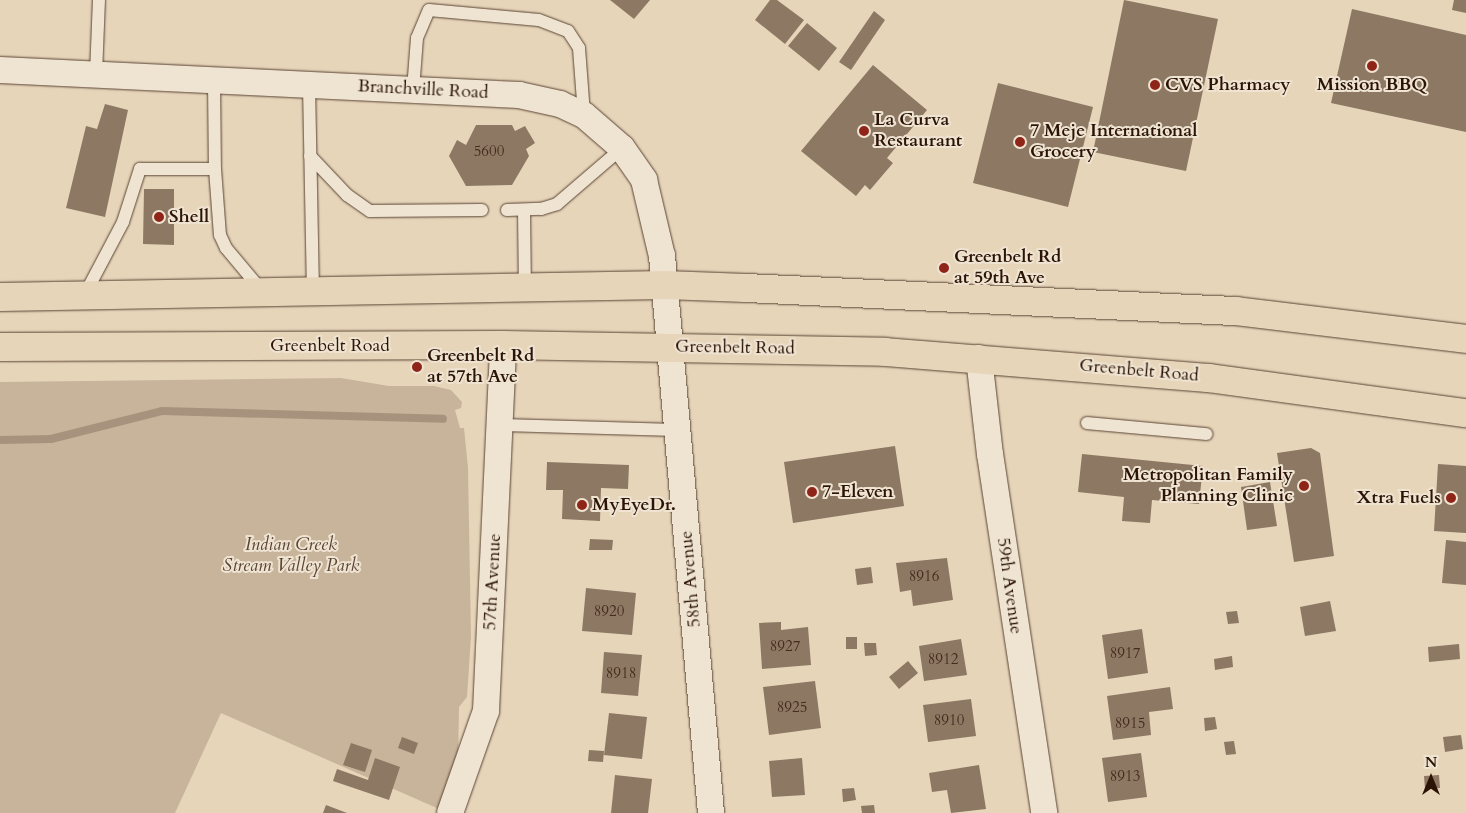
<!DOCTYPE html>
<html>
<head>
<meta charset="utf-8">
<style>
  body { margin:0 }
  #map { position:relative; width:1466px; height:813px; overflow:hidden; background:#e7d5ba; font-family:Cardo,serif }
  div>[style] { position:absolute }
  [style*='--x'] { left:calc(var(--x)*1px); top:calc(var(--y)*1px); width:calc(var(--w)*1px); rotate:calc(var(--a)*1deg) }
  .green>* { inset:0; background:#c7b49b }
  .stream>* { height:8px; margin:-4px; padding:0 4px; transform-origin:4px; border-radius:4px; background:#a7937d }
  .building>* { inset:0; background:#8d7864 }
  .roads { filter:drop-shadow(0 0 1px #5a4433) drop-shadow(0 0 1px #5a4433) }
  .lane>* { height:12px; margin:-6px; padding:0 6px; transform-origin:6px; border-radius:6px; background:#efe4d2 }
  .street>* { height:26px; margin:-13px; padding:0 13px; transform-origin:13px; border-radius:13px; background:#efe4d2 }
  .primary>* { height:28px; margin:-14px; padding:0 14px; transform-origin:14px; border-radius:14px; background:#e7d5ba }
  .dots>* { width:14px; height:14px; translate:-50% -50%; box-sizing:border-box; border:2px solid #efe4d2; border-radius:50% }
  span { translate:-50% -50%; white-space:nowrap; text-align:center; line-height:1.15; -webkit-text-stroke:4px #efe4d2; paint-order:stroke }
  .number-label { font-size:15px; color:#442c1e }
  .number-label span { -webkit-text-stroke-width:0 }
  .poi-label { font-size:18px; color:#2b1306; font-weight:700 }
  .left { translate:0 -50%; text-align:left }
  .right { translate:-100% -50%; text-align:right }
  .street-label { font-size:18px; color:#2b1306 }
  .park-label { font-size:18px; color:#5a4333; font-style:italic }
  .north { position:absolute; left:1406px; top:753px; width:50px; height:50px; -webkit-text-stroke:4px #efe4d2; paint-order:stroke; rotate:0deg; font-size:14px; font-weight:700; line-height:20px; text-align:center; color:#2b1306 }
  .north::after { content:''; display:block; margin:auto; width:18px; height:22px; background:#2b1306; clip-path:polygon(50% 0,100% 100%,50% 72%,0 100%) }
</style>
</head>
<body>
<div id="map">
  <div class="green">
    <div style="clip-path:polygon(341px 378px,389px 386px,434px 386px,451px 390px,462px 402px,461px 408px,455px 410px,460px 428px,464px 428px,468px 468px,471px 636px,467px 697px,459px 707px,458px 765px,439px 809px,221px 713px,175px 813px,0 813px,0 382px)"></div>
  </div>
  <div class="stream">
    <div style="--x:0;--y:440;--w:51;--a:-1.1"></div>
    <div style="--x:51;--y:439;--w:114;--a:-14.2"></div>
    <div style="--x:162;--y:411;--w:281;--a:1.6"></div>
  </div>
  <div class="building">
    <div style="clip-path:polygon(610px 0,650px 0,634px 19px)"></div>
    <div style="clip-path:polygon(770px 0,777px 0,804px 20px,785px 44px,755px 20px)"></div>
    <div style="clip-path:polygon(1124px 0,1218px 19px,1186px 171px,1093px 152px)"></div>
    <div style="clip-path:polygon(1454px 0,1466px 0,1466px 13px,1452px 10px)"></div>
    <div style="clip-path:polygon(1352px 9px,1466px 35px,1466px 132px,1331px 103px)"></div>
    <div style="clip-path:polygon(874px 11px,885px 20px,851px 70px,839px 62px)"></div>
    <div style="clip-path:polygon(807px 23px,837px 48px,819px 71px,788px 46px)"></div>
    <div style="clip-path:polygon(873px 65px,927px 110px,887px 158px,893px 163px,870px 190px,865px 185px,856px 196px,801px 151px)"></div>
    <div style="clip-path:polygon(998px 83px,1093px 107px,1068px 207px,973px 183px)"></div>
    <div style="clip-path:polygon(105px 104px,128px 110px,105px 217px,66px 208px,86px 126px,97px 129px)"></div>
    <div style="clip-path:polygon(476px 125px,512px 125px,515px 131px,525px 126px,535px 143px,526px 149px,529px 156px,512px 185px,466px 186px,449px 156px,457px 140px,466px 145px)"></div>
    <div style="clip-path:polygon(144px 189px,174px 189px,174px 245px,143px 244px)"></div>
    <div style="clip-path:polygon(895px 446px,904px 506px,793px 523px,784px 462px)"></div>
    <div style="clip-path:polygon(1311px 448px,1320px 453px,1334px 556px,1294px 562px,1277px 453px)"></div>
    <div style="clip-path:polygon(1082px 454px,1203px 466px,1199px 504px,1152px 500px,1150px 523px,1122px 521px,1124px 497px,1078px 492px)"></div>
    <div style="clip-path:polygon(547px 462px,629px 465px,628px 489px,601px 488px,600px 521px,562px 519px,563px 490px,546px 490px)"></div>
    <div style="clip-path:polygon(1438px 464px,1466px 466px,1466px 533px,1434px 531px)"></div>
    <div style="clip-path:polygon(1270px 482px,1277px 526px,1247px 530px,1241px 487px)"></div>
    <div style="clip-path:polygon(590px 539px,613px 540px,612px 550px,589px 550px)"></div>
    <div style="clip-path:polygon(1446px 540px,1466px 542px,1466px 585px,1442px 583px)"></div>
    <div style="clip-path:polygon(947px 558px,953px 600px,913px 606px,911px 590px,900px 592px,896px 563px)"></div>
    <div style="clip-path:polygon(871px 567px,873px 583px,857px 585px,855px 569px)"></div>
    <div style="clip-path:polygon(586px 588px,636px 593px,632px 635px,582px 631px)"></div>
    <div style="clip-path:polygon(1330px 601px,1336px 631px,1305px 636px,1300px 607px)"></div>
    <div style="clip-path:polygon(1237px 611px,1239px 623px,1228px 624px,1226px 612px)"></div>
    <div style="clip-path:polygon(781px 622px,781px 630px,808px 627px,811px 665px,762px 669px,759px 623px)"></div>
    <div style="clip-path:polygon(1142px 629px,1148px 673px,1108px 679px,1102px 635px)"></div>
    <div style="clip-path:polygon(846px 637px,857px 637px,857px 649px,846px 649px)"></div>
    <div style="clip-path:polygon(961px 639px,967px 675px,924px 681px,919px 646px)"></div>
    <div style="clip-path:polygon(864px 643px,876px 643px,877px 655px,865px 656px)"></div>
    <div style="clip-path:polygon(1459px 644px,1460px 659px,1429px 662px,1428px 647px)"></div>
    <div style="clip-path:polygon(604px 652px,642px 655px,638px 696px,601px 693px)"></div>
    <div style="clip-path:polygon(1232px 656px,1233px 667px,1215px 670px,1214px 659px)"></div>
    <div style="clip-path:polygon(908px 661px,918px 673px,899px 689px,889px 677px)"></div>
    <div style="clip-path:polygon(815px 681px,821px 728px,769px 735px,763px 687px)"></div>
    <div style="clip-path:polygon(1170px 687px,1173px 709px,1149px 712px,1151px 735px,1113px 740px,1107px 696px)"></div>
    <div style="clip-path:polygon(971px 699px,976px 736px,928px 742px,923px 705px)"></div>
    <div style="clip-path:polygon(609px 713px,647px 717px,642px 759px,604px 755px)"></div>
    <div style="clip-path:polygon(1215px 717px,1217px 729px,1205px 731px,1204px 718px)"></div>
    <div style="clip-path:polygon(1461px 735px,1463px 749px,1445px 752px,1443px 737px)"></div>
    <div style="clip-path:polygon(402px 737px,418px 743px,414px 754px,398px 748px)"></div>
    <div style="clip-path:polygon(1234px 741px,1236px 754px,1226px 755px,1224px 742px)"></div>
    <div style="clip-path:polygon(351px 743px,372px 750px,365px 772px,343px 765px)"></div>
    <div style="clip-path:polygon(589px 750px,604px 751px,603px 762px,588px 761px)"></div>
    <div style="clip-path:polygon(1141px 753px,1147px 797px,1108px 802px,1102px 758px)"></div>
    <div style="clip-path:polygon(375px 758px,400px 767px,389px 800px,333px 781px,337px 769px,368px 780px)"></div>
    <div style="clip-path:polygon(802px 758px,805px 795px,772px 797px,769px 761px)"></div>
    <div style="clip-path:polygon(979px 765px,986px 809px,951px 813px,947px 790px,932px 792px,929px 773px)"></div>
    <div style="clip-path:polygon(615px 775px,652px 779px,648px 813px,611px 813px)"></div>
    <div style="clip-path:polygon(1439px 775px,1440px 788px,1425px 789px,1424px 776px)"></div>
    <div style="clip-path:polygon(854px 788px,856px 800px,843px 802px,842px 789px)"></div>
    <div style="clip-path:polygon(326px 805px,347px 813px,323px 813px)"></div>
    <div style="clip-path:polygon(874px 805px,875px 813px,862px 813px,861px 806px)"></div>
  </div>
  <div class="roads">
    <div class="lane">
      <div style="--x:96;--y:74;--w:74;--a:-87.7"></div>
      <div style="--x:214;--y:80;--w:89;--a:89.4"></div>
      <div style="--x:309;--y:85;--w:207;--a:88.9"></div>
      <div style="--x:413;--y:90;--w:52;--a:-85.6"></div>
      <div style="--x:417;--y:38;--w:30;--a:-67"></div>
      <div style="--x:429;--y:10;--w:110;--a:5.2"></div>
      <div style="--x:539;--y:20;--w:31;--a:21"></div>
      <div style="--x:568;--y:31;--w:20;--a:57"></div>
      <div style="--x:579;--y:48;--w:67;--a:85.7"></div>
      <div style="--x:310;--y:156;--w:54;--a:46.5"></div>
      <div style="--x:347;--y:195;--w:28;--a:35"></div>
      <div style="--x:370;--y:211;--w:112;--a:-0.5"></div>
      <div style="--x:507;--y:210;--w:34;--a:-2"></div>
      <div style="--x:541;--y:209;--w:17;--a:-17"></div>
      <div style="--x:557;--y:204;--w:86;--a:-40.7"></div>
      <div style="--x:524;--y:210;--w:78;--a:89.3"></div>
      <div style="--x:84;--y:296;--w:84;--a:-62.2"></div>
      <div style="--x:123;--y:222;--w:56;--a:-72.2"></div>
      <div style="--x:140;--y:169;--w:75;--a:0"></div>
      <div style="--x:215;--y:169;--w:66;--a:85.7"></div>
      <div style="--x:220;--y:235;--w:14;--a:65"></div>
      <div style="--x:226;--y:248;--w:56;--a:50.1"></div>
      <div style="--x:1087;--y:423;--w:120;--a:5.3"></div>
      <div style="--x:500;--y:425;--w:178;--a:1.6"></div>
    </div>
    <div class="street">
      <div style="--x:0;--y:70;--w:520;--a:2.76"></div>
      <div style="--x:519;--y:95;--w:42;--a:12.4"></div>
      <div style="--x:560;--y:104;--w:26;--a:25"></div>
      <div style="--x:584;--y:115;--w:50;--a:41"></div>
      <div style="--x:622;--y:148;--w:39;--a:55"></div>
      <div style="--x:644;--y:180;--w:78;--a:76.7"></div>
      <div style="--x:662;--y:256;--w:559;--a:84.97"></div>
      <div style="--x:979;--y:358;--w:97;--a:83.5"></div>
      <div style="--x:990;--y:454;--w:363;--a:81.4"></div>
      <div style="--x:450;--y:813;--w:108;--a:-70.6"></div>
      <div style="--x:486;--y:711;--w:366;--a:-87.3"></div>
    </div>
    <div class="primary">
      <div style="--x:0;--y:297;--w:665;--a:-1.03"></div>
      <div style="--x:665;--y:285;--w:81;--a:2.1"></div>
      <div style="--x:746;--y:288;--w:491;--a:2.7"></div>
      <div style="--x:1236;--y:311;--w:232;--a:6.9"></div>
      <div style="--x:0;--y:347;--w:503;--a:-0.23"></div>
      <div style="--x:503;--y:345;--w:382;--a:1"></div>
      <div style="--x:885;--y:352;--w:325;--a:4.6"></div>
      <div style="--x:1209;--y:378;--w:259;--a:7.8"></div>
    </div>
  </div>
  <div class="dots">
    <div style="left:1372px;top:66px;background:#8f2418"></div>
    <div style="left:1155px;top:85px;background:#8f2418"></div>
    <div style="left:864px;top:131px;background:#8f2418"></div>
    <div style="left:1020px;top:142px;background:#8f2418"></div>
    <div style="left:159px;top:217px;background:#8f2418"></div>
    <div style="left:944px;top:268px;background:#8f2418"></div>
    <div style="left:417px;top:367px;background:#8f2418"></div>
    <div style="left:1304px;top:486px;background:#8f2418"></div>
    <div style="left:812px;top:492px;background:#8f2418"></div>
    <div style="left:1451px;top:498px;background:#8f2418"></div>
    <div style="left:582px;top:505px;background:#8f2418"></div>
  </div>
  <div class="number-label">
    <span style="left:489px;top:152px">5600</span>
    <span style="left:924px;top:577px">8916</span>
    <span style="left:609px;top:612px">8920</span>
    <span style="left:785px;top:647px">8927</span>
    <span style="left:1125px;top:654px">8917</span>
    <span style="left:943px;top:660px">8912</span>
    <span style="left:621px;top:674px">8918</span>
    <span style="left:792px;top:708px">8925</span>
    <span style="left:949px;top:721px">8910</span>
    <span style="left:1130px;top:724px">8915</span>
    <span style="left:1125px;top:777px">8913</span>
  </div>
  <div class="poi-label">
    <span class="left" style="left:1165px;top:85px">CVS Pharmacy</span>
    <span style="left:1372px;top:85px">Mission BBQ</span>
    <span class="left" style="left:874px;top:131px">La Curva<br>Restaurant</span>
    <span class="left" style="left:1030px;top:142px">7 Meje International<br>Grocery</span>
    <span class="left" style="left:169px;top:217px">Shell</span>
    <span class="left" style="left:954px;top:268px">Greenbelt Rd<br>at 59th Ave</span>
    <span class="left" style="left:427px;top:367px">Greenbelt Rd<br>at 57th Ave</span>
    <span class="right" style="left:1293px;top:486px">Metropolitan Family<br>Planning Clinic</span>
    <span class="left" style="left:822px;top:492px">7-Eleven</span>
    <span class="right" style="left:1441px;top:498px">Xtra Fuels</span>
    <span class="left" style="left:592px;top:505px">MyEyeDr.</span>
  </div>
  <div class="street-label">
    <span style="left:423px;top:90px;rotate:3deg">Branchville Road</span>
    <span style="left:330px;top:346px">Greenbelt Road</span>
    <span style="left:735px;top:348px;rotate:1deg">Greenbelt Road</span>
    <span style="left:1139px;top:371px;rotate:5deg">Greenbelt Road</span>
    <span style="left:691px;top:579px;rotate:-95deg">58th Avenue</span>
    <span style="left:493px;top:582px;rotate:-87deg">57th Avenue</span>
    <span style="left:1009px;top:586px;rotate:82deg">59th Avenue</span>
  </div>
  <div class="park-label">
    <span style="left:291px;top:556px">Indian Creek<br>Stream Valley Park</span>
  </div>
  <div class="north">N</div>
</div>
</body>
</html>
